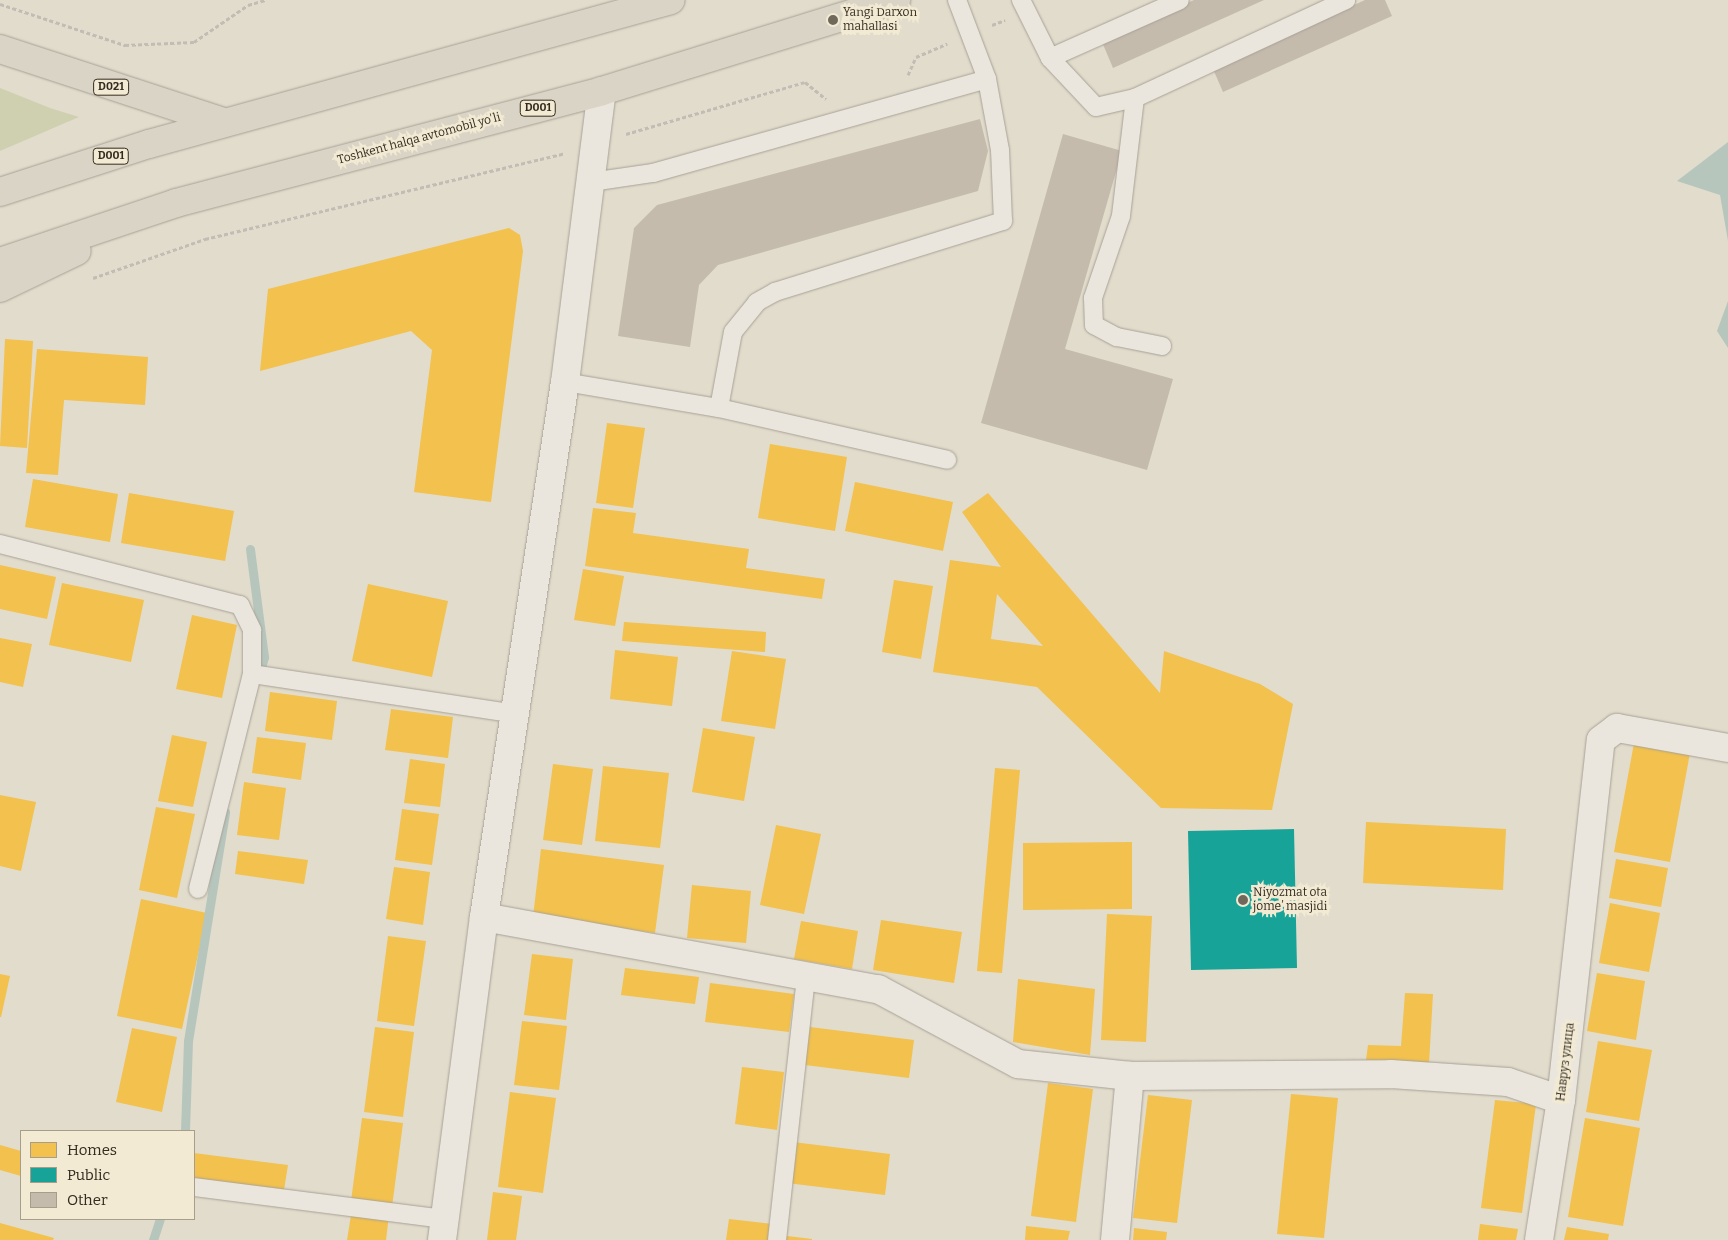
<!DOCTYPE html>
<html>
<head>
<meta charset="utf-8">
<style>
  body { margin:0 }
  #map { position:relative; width:1728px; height:1240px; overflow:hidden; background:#e2dccc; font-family:Bitter,serif }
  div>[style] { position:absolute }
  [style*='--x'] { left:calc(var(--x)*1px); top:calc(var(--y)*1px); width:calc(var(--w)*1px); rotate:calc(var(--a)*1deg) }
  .green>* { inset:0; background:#cfd0b0 }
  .water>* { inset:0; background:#b7c6bd }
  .homes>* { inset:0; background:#f2c14e }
  .public>* { inset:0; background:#17a398 }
  .stream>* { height:9px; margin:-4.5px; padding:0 4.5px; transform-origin:4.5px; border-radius:4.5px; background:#b7c6bd }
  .building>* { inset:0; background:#c5bbad }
  .path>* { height:3px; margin-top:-1.5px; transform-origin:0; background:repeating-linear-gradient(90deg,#c2bdb4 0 4px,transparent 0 6.5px) }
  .roads { filter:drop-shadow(0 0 1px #a7a196) drop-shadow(0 0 1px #a7a196) }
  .service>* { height:18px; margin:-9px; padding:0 9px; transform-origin:9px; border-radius:9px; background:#eae6dd }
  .minor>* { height:28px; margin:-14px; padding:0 14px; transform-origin:14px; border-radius:14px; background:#eae6dd }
  .trunk>* { height:28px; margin:-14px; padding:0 14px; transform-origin:14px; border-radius:14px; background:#dad4c6 }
  .dots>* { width:14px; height:14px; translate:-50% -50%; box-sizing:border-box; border:2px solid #f2ead3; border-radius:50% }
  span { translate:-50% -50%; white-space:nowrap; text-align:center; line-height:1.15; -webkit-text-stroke:5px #f2ead3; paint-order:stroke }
  .shield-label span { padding:1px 4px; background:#f2ead3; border:1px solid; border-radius:4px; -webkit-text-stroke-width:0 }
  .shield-label { font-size:11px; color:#342a1f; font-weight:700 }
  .poi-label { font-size:12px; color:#342a1f }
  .left { translate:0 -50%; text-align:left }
  .street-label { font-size:12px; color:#342a1f }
  .legend { position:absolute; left:20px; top:1130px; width:175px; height:90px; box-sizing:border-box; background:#f2ead3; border:1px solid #a69d8b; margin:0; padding:6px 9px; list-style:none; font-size:15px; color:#342a1f }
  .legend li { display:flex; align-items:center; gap:10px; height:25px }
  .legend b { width:25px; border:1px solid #a69d8b }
</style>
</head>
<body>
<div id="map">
  <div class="green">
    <div style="clip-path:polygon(0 88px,50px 108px,79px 117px,0 151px)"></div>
  </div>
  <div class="water">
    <div style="clip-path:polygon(1728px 142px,1728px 241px,1720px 195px,1677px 181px)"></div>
    <div style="clip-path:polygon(1728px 301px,1728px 348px,1717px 331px)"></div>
  </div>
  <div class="homes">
    <div style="clip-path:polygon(509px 228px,520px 235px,523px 251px,491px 502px,414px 492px,432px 350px,411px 331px,260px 371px,268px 289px)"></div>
    <div style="clip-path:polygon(5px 339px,33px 341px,27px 448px,0 446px)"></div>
    <div style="clip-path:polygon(37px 349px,148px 357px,145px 405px,64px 400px,58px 475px,26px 473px)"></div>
    <div style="clip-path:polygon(607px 423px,645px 428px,633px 508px,596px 503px)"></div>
    <div style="clip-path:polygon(770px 444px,847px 457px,835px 531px,758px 518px)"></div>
    <div style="clip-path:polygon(33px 479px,118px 494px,110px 542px,25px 527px)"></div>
    <div style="clip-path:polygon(855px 482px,953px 502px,943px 551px,845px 531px)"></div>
    <div style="clip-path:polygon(129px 493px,234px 511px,225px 561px,121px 543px)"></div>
    <div style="clip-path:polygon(evenodd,988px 493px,1160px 693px,1164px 651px,1260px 684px,1293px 704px,1272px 810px,1161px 808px,1037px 687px,933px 672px,950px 560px,1001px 567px,962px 512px,988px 493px,997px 594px,1043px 646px,991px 639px,997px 594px)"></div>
    <div style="clip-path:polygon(593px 508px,636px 513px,633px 533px,749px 549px,746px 568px,825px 579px,822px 599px,585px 566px)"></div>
    <div style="clip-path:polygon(0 565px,56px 577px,47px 619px,0 609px)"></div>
    <div style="clip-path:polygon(583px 569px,624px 576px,615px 626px,574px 620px)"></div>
    <div style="clip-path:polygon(894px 580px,933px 586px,921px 659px,882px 652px)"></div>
    <div style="clip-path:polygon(62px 583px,144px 600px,131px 662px,49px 645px)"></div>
    <div style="clip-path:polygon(368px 584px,448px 601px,432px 677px,352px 661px)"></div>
    <div style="clip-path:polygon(192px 615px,237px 625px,222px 698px,176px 689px)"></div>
    <div style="clip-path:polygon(624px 622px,766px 632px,765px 652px,622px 641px)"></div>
    <div style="clip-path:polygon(0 638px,32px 644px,23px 687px,0 682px)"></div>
    <div style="clip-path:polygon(615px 650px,678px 657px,672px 706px,610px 699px)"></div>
    <div style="clip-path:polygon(732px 651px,786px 659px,775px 729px,721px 721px)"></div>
    <div style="clip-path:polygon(270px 692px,337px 701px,332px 740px,265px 731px)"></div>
    <div style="clip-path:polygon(391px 709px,453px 717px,448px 758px,385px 750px)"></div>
    <div style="clip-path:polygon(703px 728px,755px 737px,744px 801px,692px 792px)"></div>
    <div style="clip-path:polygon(172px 735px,207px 742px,193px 807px,158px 801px)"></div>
    <div style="clip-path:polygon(257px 737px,306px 743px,301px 780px,252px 773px)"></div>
    <div style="clip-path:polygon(1634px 743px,1690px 753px,1670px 862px,1614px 852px)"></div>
    <div style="clip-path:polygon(410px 759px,445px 764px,440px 807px,404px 803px)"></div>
    <div style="clip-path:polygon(553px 764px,593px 769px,582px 845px,543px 840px)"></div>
    <div style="clip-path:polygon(603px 766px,669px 773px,660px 848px,595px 841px)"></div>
    <div style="clip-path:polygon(995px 768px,1020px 770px,1002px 973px,977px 971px)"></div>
    <div style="clip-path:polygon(244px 782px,286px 788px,279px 840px,237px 835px)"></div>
    <div style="clip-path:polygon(0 795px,36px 802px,21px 871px,0 866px)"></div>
    <div style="clip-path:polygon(156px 807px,195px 814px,177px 898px,139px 890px)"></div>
    <div style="clip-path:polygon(402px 809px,439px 814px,432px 865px,395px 860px)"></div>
    <div style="clip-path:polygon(1366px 822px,1506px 829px,1503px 890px,1363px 883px)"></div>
    <div style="clip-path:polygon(776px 825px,821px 834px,804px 914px,760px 905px)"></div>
    <div style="clip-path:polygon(1132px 842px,1132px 909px,1023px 910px,1023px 843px)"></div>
    <div style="clip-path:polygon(541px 849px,664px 865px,655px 933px,533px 917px)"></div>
    <div style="clip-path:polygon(238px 851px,308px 860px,304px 884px,235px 874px)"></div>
    <div style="clip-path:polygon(1616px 859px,1668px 868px,1661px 907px,1609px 898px)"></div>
    <div style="clip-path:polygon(394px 867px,430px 872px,423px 925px,386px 919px)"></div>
    <div style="clip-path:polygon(692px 885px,751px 891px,746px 943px,687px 938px)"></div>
    <div style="clip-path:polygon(141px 899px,207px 913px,182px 1029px,117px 1016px)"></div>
    <div style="clip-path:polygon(1610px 903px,1660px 913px,1649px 972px,1599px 963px)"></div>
    <div style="clip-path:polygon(1107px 914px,1152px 916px,1146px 1042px,1101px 1040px)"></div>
    <div style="clip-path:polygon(881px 920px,962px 932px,954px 983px,873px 970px)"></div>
    <div style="clip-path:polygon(801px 921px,858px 931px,852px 969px,794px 959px)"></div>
    <div style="clip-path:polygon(388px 936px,426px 941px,414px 1026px,377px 1021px)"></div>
    <div style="clip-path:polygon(532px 954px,573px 959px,566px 1020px,524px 1015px)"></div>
    <div style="clip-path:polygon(625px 968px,699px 977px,695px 1004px,621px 995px)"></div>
    <div style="clip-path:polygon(1597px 973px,1645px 981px,1636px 1040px,1587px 1031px)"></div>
    <div style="clip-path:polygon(0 974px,10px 976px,1px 1017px,0 1017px)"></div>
    <div style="clip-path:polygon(1018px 979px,1095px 989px,1090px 1055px,1013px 1042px)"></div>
    <div style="clip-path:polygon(710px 983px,794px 994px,789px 1032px,705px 1022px)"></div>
    <div style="clip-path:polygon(1405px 993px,1433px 994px,1429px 1064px,1366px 1060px,1368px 1045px,1401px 1046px)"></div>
    <div style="clip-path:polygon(522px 1021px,567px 1026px,559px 1090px,514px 1085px)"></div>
    <div style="clip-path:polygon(375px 1027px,414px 1032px,403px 1117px,364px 1112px)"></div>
    <div style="clip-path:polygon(810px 1027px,914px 1040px,909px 1078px,805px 1065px)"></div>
    <div style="clip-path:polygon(132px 1028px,177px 1037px,162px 1112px,116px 1102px)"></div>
    <div style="clip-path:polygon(1598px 1041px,1652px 1050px,1639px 1121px,1586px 1112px)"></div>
    <div style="clip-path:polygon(742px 1067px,784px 1072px,777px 1130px,735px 1124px)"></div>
    <div style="clip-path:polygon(1048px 1083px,1093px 1089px,1076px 1222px,1031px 1216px)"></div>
    <div style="clip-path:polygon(510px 1092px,556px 1098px,543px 1193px,498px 1187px)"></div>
    <div style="clip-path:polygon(1291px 1094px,1338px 1098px,1324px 1238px,1277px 1234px)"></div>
    <div style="clip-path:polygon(1148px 1095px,1192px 1100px,1177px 1223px,1133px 1218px)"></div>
    <div style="clip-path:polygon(1495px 1100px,1536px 1104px,1522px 1213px,1481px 1208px)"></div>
    <div style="clip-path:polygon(362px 1118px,403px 1123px,392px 1207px,351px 1201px)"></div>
    <div style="clip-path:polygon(1585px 1118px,1640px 1128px,1623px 1226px,1568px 1217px)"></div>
    <div style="clip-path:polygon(793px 1142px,890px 1154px,885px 1195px,787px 1183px)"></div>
    <div style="clip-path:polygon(0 1145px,21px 1151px,21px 1176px,0 1170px)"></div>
    <div style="clip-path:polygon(194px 1153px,288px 1165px,284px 1190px,194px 1178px)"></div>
    <div style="clip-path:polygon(493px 1192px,522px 1196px,516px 1240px,487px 1240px)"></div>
    <div style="clip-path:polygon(352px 1209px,389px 1215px,386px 1240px,347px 1240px)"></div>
    <div style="clip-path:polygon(729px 1219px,773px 1224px,771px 1240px,726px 1240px)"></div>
    <div style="clip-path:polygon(0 1223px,54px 1238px,53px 1240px,0 1240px)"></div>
    <div style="clip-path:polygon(1480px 1224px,1518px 1229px,1516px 1240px,1478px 1240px)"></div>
    <div style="clip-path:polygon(1026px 1226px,1070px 1231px,1068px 1240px,1025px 1240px)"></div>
    <div style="clip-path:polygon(1567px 1227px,1609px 1234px,1608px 1240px,1564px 1240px)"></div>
    <div style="clip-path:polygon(1134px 1228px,1167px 1232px,1166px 1240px,1133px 1240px)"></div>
    <div style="clip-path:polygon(787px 1236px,812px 1239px,812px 1240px,786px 1240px)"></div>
  </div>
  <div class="public">
    <div style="clip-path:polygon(1294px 829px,1297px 968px,1191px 970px,1188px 831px)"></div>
  </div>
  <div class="stream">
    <div style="--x:250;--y:549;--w:109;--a:82.6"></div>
    <div style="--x:264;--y:657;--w:22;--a:106"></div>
    <div style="--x:185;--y:1131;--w:90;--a:-88.1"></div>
    <div style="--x:188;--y:1041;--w:232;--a:-80.8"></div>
    <div style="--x:153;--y:1240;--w:22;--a:-72"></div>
  </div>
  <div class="building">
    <div style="clip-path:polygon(1194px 0,1264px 0,1113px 68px,1102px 42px)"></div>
    <div style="clip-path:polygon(1365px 0,1385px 0,1392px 16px,1223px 92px,1213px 69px)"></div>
    <div style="clip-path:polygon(980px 119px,988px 151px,978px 191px,718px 265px,699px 285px,690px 347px,618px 336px,634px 228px,657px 205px)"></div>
    <div style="clip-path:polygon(1063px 134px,1122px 151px,1065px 349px,1173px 379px,1147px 470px,981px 423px)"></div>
  </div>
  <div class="path">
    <div style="--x:0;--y:4;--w:132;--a:18.2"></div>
    <div style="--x:125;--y:45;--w:69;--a:-2.5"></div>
    <div style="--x:194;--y:42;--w:65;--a:-34.4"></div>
    <div style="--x:248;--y:5;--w:18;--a:-16"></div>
    <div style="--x:992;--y:25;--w:14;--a:-21"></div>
    <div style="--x:908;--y:75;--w:20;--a:-66"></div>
    <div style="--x:916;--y:57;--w:34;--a:-23"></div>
    <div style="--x:626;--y:134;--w:186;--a:-16.2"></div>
    <div style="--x:805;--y:82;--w:27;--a:39"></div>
    <div style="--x:93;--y:278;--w:119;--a:-19.2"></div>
    <div style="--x:205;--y:239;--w:370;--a:-13.4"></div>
  </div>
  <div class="roads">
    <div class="service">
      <div style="--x:1021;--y:0;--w:65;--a:63.4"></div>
      <div style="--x:1050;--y:58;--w:67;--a:46.8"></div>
      <div style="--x:1096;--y:107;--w:40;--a:-13"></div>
      <div style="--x:1135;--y:98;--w:233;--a:-24.9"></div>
      <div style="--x:1050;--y:58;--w:142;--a:-24"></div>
      <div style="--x:1135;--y:98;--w:119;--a:96.8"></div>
      <div style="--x:1121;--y:216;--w:87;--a:108.9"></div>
      <div style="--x:1093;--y:298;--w:27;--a:88"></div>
      <div style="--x:1094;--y:325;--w:26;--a:28"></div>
      <div style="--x:1117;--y:337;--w:46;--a:11.3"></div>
      <div style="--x:591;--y:182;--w:63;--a:-8.3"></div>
      <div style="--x:653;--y:173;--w:347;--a:-15.7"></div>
      <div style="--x:565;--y:382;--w:156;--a:9.6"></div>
      <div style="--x:719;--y:408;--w:234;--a:12.8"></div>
      <div style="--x:719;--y:408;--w:77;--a:-79.6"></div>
      <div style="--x:733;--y:332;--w:38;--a:-51"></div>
      <div style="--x:757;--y:302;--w:21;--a:-29"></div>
      <div style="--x:775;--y:292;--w:239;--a:-17.3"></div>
      <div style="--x:1003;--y:221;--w:71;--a:-92.4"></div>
      <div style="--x:1000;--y:150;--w:72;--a:-100.4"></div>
      <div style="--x:987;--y:79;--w:85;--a:-110.8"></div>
      <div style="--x:0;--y:544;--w:248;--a:14.3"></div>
      <div style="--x:240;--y:605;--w:28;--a:64"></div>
      <div style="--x:252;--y:630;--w:44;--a:90"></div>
      <div style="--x:252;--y:674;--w:266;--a:8.6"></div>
      <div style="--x:198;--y:889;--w:222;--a:-75.9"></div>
      <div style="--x:194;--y:1187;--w:253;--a:7.3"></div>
      <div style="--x:777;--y:1240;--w:265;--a:-83.7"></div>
    </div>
    <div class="minor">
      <div style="--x:484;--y:917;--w:401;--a:10.4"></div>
      <div style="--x:878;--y:989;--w:159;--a:28.2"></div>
      <div style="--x:1018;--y:1064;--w:113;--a:6.1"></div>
      <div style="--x:1130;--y:1076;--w:261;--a:-0.4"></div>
      <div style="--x:1391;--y:1074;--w:117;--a:3.9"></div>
      <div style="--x:1508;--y:1082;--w:56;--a:18.8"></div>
      <div style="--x:442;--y:1240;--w:326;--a:-82.6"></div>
      <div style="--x:484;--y:917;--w:541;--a:-81.39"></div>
      <div style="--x:565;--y:382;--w:293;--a:-82.8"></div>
      <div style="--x:1115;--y:1240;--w:165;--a:-84.8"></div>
      <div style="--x:1539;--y:1240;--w:142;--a:-81.1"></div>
      <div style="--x:1561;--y:1100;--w:362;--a:-83.7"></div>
      <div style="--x:1601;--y:740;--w:20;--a:-37"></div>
      <div style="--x:1617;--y:728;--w:113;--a:10.2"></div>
    </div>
    <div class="trunk">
      <div style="--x:0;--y:49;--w:236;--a:18.1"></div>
      <div style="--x:0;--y:192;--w:157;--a:-17.9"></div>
      <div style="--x:149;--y:144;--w:541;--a:-15.42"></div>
      <div style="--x:0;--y:262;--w:186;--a:-18.5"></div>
      <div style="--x:176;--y:203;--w:440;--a:-14.7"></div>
      <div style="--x:602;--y:91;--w:308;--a:-17.2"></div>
      <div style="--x:0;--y:288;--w:85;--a:-25.7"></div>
    </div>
  </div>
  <div class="dots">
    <div style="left:833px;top:20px;background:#71685c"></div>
    <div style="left:1243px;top:900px;background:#71685c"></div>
  </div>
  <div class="shield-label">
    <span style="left:111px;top:87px">D021</span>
    <span style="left:538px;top:108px">D001</span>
    <span style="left:111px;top:156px">D001</span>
  </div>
  <div class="poi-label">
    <span class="left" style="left:843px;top:20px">Yangi Darxon<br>mahallasi</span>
    <span class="left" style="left:1253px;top:900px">Niyozmat ota<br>jome’ masjidi</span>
  </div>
  <div class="street-label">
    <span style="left:419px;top:139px;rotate:-15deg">Toshkent halqa avtomobil yo'li</span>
    <span style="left:1566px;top:1062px;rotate:-83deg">Навруз улица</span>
  </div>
  <ul class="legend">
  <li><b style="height:14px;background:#f2c14e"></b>Homes</li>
  <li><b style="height:14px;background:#17a398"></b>Public</li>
  <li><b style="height:14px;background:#c5bbad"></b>Other</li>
  </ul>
</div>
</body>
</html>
